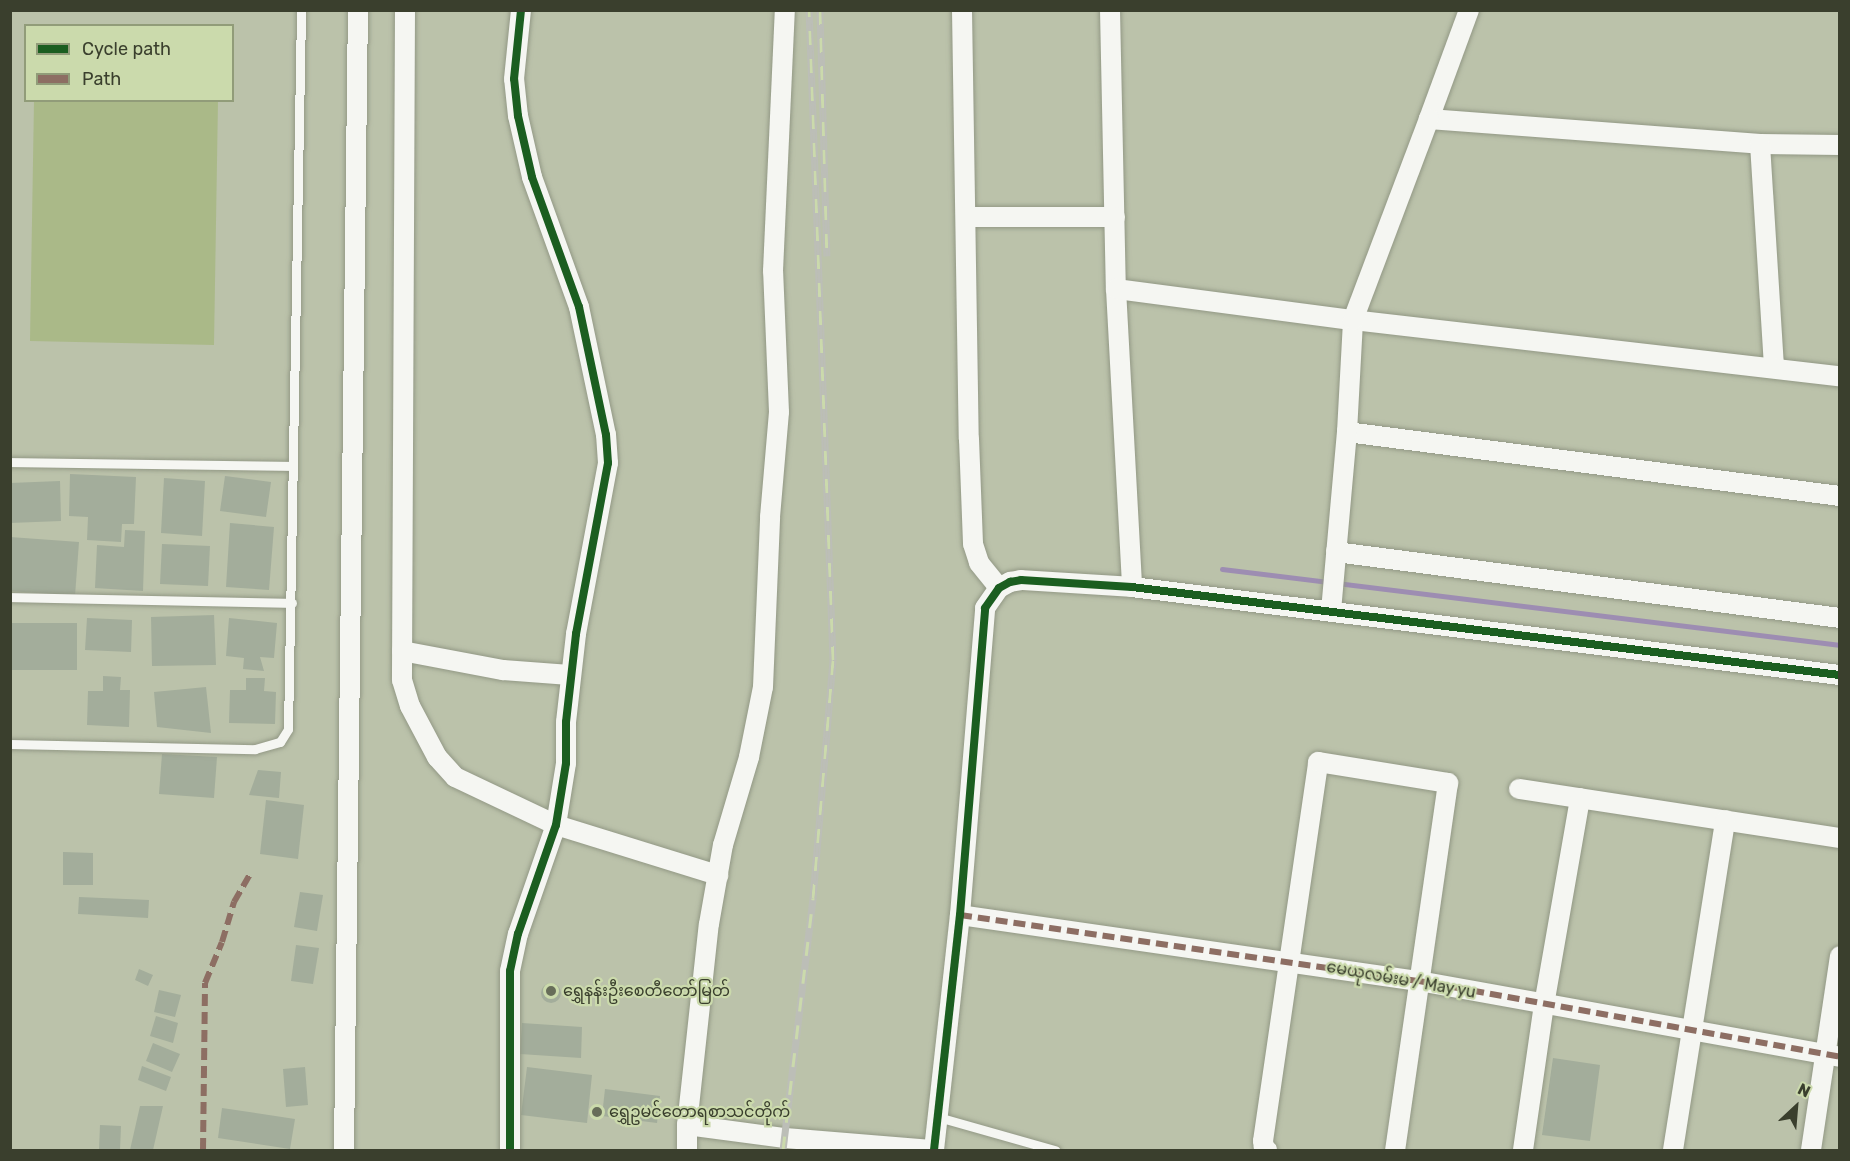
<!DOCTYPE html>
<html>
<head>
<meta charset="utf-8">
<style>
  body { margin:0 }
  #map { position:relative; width:1850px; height:1161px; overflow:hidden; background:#bbc2aa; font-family:Rubik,"Noto Sans Myanmar",sans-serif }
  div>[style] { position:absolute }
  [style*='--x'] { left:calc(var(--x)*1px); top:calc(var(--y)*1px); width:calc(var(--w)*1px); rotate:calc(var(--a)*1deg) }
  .green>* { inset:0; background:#aab988 }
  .stream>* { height:5px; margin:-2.5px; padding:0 2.5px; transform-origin:2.5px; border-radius:2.5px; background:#9d8db2 }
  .building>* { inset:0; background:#a3ad9b }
  .round { border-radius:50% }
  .roads { filter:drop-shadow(0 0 2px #929885) drop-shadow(0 0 2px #929885) }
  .service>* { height:9px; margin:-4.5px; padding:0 4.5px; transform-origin:4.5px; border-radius:4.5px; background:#f5f6f2 }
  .minor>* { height:20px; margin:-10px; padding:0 10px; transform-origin:10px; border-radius:10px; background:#f5f6f2 }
  .rail>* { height:7px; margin-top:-3.5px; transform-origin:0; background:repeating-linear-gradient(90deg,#cbdaac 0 14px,#bcbeb7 0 28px); box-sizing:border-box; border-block:2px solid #bcbeb7 }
  .quiet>* { height:6px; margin-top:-3px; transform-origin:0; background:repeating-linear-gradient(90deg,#8d6e63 0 12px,transparent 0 18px) }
  .cycleway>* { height:8px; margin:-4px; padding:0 4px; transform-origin:4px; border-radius:4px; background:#1b5e20 }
  .dots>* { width:16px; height:16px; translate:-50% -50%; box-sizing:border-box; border:3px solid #cbdaac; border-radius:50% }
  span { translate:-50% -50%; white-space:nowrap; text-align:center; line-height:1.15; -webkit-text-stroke:4.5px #cbdaac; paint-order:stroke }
  .street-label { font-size:16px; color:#3a3f2d }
  .poi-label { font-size:16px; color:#3a3f2d }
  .left { translate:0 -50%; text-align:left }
  .frame { position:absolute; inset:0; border:12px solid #3a3f2d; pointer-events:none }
  .legend { position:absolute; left:24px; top:24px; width:210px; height:78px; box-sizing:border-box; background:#cbdaac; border:2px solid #919c79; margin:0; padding:8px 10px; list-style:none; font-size:18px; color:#3a3f2d }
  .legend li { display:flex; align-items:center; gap:12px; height:30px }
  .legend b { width:30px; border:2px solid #919c79 }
  .north { position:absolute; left:1766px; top:1077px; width:60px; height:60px; -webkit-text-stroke:4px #cbdaac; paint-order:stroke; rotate:26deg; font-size:16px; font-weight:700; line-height:24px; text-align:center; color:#3a3f2d }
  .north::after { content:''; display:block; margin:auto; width:21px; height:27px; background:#3a3f2d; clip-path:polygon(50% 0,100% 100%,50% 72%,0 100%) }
</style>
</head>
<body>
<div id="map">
  <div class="green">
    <div style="clip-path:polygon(34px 101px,218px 101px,214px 345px,30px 341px)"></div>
  </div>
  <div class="stream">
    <div style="--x:1222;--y:569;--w:623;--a:7.01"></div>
  </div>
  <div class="building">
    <div style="clip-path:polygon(70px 474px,136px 477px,134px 524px,122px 524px,121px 542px,87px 540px,88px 517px,69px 516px)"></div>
    <div style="clip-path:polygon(225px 476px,271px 482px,266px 517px,220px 511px)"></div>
    <div style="clip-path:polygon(164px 478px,205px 481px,202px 536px,161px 533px)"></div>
    <div style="clip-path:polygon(60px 481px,61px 521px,10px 523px,10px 483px)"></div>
    <div style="clip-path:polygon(230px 523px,274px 527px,269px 590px,226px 587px)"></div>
    <div style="clip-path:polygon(125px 530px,145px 531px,143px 591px,95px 588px,97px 545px,124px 547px)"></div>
    <div style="clip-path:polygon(10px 537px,79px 542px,75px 596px,10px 591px)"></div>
    <div style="clip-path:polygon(162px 544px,210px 546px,208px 586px,160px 584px)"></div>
    <div style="clip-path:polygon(214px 615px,216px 665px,152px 666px,151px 617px)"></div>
    <div style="clip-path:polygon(87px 618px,132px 620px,131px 652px,85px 650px)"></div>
    <div style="clip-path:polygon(229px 618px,277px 623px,274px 658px,260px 657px,264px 671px,243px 669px,244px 658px,226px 656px)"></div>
    <div style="clip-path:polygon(10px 623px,77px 623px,77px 670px,10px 670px)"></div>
    <div style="clip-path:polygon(103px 676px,121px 677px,120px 690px,130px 690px,129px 727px,87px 725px,88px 691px,103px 691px)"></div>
    <div style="clip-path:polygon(246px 678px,265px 678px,264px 691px,276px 692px,275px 724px,229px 723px,230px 690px,246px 690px)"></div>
    <div style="clip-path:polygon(206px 687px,211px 733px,157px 727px,154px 692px)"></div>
    <div style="clip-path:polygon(162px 754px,217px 757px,214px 798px,159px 794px)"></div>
    <div style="clip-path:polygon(258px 770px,281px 772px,279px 798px,249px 795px)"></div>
    <div style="clip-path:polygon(266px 800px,304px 805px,298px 859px,260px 854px)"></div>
    <div style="clip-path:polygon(63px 852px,93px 853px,93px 885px,63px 885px)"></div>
    <div style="clip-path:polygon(300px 892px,323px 895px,317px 931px,294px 927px)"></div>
    <div style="clip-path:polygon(79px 897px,149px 900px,148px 918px,78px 914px)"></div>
    <div style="clip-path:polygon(296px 945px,319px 948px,313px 984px,291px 981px)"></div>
    <div style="clip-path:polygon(139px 969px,153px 975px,148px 986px,135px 980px)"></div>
    <div class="round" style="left:541px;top:983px;width:20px;height:20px"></div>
    <div style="clip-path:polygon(159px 990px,181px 995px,175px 1017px,154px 1012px)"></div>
    <div style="clip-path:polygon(156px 1016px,178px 1023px,173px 1043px,150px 1036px)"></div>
    <div style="clip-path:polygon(522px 1023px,582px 1027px,581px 1058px,520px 1054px)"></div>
    <div style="clip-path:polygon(153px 1043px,180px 1054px,172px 1072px,146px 1061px)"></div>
    <div style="clip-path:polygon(1553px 1058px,1600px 1065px,1590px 1141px,1542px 1135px)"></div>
    <div style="clip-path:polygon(142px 1066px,171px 1077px,166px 1091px,138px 1080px)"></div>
    <div style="clip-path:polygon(305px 1067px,308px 1105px,286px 1107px,283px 1069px)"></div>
    <div style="clip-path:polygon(527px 1067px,592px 1075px,587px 1123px,521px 1115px)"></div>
    <div style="clip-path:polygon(605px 1089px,660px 1096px,657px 1123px,602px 1116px)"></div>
    <div style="clip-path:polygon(140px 1106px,163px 1106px,153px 1150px,130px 1150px)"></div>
    <div style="clip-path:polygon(222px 1108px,295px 1119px,290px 1149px,218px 1138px)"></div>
    <div style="clip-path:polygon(100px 1125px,121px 1126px,120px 1150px,99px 1150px)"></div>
  </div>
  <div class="roads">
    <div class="service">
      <div style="--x:10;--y:462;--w:282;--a:0.8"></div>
      <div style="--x:10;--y:597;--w:282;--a:1.2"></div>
      <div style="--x:10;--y:744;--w:245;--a:1.2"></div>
      <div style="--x:255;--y:749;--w:26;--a:-16"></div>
      <div style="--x:280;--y:742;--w:15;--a:-58"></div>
      <div style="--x:288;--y:729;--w:719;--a:-88.96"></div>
      <div style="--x:938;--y:1117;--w:122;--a:15.8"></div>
    </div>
    <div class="minor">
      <div style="--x:405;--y:10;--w:670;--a:90.26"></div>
      <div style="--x:402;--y:680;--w:27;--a:73"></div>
      <div style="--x:410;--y:706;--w:58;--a:62.1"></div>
      <div style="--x:437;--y:757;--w:27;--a:48"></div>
      <div style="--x:455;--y:777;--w:112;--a:25.4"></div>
      <div style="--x:556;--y:825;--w:170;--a:17.2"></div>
      <div style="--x:962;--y:10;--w:429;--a:89.1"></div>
      <div style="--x:969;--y:439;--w:105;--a:87.8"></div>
      <div style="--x:973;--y:544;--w:20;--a:72"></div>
      <div style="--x:979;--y:563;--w:32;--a:51"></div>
      <div style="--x:1110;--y:10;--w:279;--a:88.8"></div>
      <div style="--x:1116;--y:289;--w:298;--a:86.9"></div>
      <div style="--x:1469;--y:10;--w:116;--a:110.2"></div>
      <div style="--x:1429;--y:119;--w:332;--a:4.3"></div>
      <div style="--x:1760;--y:144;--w:80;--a:0.7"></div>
      <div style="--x:1760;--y:144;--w:224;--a:86.4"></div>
      <div style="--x:966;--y:217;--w:149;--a:0"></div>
      <div style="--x:1116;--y:289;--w:239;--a:7.5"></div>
      <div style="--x:1353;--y:320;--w:490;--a:6.6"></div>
      <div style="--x:1347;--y:432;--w:497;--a:7.4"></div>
      <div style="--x:1336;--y:552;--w:508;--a:7.46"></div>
      <div style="--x:1331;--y:611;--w:180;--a:-84.9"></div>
      <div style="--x:1347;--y:432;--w:112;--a:-86.9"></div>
      <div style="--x:1353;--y:320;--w:215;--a:-69.3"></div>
      <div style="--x:402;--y:651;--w:103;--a:10.7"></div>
      <div style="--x:503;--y:670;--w:67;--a:4.3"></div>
      <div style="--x:1519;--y:789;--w:325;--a:8.7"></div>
      <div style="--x:960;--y:915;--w:464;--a:8.2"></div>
      <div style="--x:1419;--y:981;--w:428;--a:10.2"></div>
      <div style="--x:687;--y:1125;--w:99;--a:7.6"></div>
      <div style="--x:785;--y:1138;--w:147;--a:4.7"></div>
      <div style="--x:344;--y:1150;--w:1140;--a:-89.3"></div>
      <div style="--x:510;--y:1150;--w:179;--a:-90"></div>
      <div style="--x:510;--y:971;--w:38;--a:-78"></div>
      <div style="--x:518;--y:934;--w:115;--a:-70.8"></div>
      <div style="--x:556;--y:825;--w:63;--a:-80.8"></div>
      <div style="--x:566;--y:763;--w:41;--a:-90"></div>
      <div style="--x:566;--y:722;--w:89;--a:-83.5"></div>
      <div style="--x:576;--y:634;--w:174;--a:-79.4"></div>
      <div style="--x:608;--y:463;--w:28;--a:-94"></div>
      <div style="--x:606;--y:435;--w:131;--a:-101.9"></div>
      <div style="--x:579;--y:307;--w:138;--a:-109.9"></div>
      <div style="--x:532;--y:177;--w:63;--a:-102.9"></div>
      <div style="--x:518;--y:116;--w:37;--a:-96"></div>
      <div style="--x:514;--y:79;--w:69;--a:-84.2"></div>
      <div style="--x:687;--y:1150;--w:25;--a:-90"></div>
      <div style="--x:687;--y:1125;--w:202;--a:-83.8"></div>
      <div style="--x:709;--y:924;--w:80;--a:-80"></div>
      <div style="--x:723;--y:845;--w:92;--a:-73.5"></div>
      <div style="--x:749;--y:757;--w:71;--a:-78.7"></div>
      <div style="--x:763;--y:687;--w:170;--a:-87.6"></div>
      <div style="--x:770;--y:517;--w:105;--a:-85.1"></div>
      <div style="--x:779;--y:412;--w:141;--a:-92.4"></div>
      <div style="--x:773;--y:271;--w:261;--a:-87.4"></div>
      <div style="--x:934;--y:1150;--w:236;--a:-83.7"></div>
      <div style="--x:960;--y:915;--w:308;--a:-85.3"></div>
      <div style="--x:985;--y:608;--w:24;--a:-55"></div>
      <div style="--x:999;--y:588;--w:13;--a:-29"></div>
      <div style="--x:1010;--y:582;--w:11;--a:-10"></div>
      <div style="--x:1021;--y:580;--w:111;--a:3.6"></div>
      <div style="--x:1132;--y:587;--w:713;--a:7.09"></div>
      <div style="--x:1267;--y:1150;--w:4;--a:-146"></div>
      <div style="--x:1264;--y:1148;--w:7;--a:-98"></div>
      <div style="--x:1263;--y:1141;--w:383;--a:-81.7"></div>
      <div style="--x:1318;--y:762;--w:132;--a:9.2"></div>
      <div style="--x:1448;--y:783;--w:371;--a:98.2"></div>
      <div style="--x:1523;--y:1150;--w:147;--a:-81.8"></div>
      <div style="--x:1544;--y:1005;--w:210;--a:-80.1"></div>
      <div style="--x:1673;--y:1150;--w:334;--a:-81"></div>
      <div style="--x:1811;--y:1150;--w:196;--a:-81.5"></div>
    </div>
  </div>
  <div class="rail">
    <div style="--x:820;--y:10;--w:246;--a:88.4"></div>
    <div style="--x:783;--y:1150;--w:254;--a:-83.2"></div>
    <div style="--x:813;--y:898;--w:239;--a:-85.2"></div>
    <div style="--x:833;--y:660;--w:650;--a:-92.11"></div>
  </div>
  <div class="quiet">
    <div style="--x:960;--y:915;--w:464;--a:8.2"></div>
    <div style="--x:1419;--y:981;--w:428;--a:10.2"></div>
    <div style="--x:203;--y:1150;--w:167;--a:-89.3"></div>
    <div style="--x:205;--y:983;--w:44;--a:-67.5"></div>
    <div style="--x:222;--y:942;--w:42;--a:-73.3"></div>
    <div style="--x:234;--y:902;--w:34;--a:-60"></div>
  </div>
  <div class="cycleway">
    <div style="--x:510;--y:1150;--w:179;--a:-90"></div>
    <div style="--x:510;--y:971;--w:38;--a:-78"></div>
    <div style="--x:518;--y:934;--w:115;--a:-70.8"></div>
    <div style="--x:556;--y:825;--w:63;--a:-80.8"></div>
    <div style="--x:566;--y:763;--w:41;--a:-90"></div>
    <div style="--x:566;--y:722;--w:89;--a:-83.5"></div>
    <div style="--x:576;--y:634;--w:174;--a:-79.4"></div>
    <div style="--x:608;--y:463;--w:28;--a:-94"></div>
    <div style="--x:606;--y:435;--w:131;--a:-101.9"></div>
    <div style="--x:579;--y:307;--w:138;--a:-109.9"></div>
    <div style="--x:532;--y:177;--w:63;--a:-102.9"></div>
    <div style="--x:518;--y:116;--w:37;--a:-96"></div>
    <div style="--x:514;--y:79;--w:69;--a:-84.2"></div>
    <div style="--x:934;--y:1150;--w:236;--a:-83.7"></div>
    <div style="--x:960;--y:915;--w:308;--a:-85.3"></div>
    <div style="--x:985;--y:608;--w:24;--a:-55"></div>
    <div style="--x:999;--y:588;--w:13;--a:-29"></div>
    <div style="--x:1010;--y:582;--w:11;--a:-10"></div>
    <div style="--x:1021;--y:580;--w:111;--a:3.6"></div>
    <div style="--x:1132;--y:587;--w:713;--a:7.09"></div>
  </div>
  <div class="dots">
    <div style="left:551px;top:991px;background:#676d59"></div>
    <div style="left:597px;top:1112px;background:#676d59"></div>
  </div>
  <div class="street-label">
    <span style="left:1401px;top:980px;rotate:10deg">မေယုလမ်းမ / May yu</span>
  </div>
  <div class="poi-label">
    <span class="left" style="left:563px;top:991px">ရွှေနန်းဦးစေတီတော်မြတ်</span>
    <span class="left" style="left:609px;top:1112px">ရွှေဥမင်တောရစာသင်တိုက်</span>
  </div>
  <div class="frame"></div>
  <ul class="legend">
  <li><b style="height:8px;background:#1b5e20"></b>Cycle path</li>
  <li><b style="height:8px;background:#8d6e63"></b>Path</li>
  </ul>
  <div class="north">N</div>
</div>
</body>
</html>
